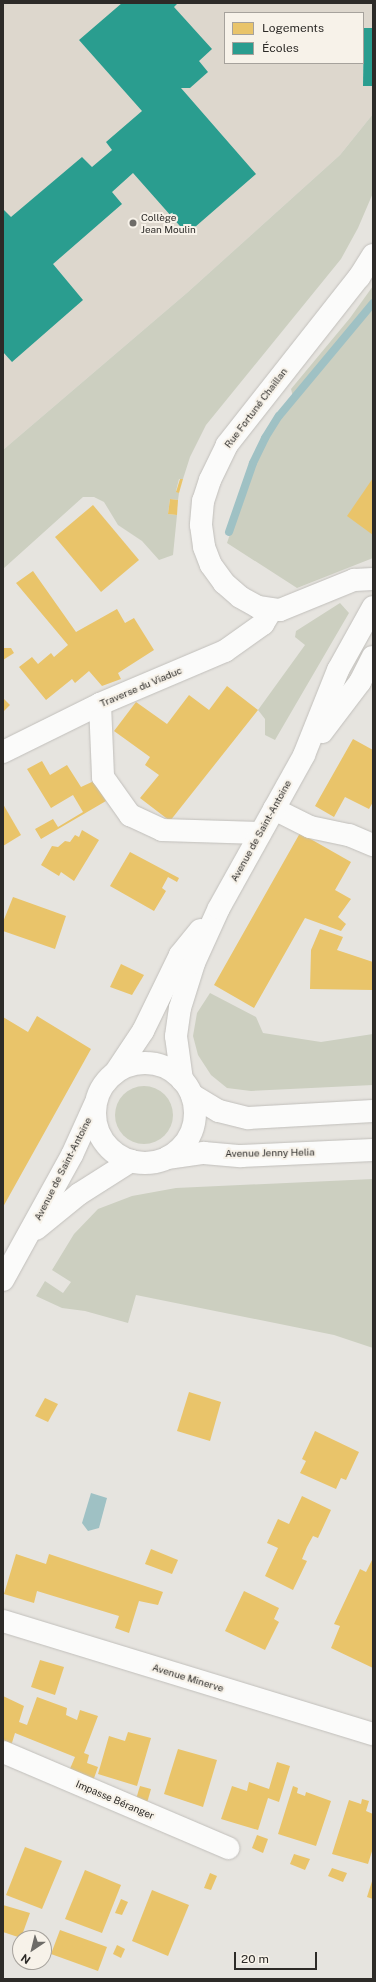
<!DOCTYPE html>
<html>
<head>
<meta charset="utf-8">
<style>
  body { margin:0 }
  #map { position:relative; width:376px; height:1982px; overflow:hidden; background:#e6e4df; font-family:"Public Sans",sans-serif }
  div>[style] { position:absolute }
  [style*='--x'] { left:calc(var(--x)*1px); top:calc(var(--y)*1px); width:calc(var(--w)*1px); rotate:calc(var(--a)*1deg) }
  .built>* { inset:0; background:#ddd7cd }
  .green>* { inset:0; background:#cccfc0 }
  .round { border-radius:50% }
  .water>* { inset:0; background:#9fc1c4 }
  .homes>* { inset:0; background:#e9c46a }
  .schools>* { inset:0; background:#2a9d8f }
  .stream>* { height:8px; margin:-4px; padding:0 4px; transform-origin:4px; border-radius:4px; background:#9fc1c4 }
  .roads { filter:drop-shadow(0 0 1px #c1bfbb) drop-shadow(0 0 1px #c1bfbb) }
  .street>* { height:22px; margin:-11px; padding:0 11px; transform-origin:11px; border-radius:11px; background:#fbfbfa }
  .secondary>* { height:22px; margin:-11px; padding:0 11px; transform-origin:11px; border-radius:11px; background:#fbfbfa }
  .secondary>.ring { margin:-11px; padding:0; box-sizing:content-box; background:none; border:22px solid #fbfbfa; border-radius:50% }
  .dots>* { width:11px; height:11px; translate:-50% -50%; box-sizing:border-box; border:2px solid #f7f2e9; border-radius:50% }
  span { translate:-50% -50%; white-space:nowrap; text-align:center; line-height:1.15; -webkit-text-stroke:4px #f7f2e9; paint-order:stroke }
  .poi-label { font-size:10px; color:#2d2b28 }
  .left { translate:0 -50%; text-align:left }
  .street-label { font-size:10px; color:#2d2b28 }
  .frame { position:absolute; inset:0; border:4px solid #2d2b28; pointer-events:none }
  .legend { position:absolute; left:224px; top:12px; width:140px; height:52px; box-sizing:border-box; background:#f7f2e9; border:1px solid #a6a29c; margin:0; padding:5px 7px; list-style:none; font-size:12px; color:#2d2b28 }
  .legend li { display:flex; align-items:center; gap:8px; height:20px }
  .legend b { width:20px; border:1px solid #a6a29c }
  .north { position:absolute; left:12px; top:1930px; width:40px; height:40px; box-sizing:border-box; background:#f7f2e9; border:1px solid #a6a29c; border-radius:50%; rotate:215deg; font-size:11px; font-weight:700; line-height:16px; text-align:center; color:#2d2b28 }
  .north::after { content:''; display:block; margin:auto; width:14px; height:18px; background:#6e6c68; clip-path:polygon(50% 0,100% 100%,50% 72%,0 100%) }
  .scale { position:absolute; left:234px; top:1952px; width:83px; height:18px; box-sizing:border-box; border:2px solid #2d2b28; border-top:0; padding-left:5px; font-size:12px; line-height:14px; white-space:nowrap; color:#2d2b28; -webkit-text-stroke:3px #f7f2e9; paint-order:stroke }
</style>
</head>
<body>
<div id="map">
  <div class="built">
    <div style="clip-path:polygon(evenodd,3px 3px,373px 3px,373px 114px,340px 155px,188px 292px,3px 450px,3px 3px,225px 13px,363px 13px,363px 63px,225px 63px,225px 13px)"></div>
  </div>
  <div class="green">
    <div style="clip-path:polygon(373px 114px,373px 193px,358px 228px,341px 259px,206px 425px,190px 457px,183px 479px,179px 479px,176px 491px,179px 493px,178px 500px,170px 499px,168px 514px,177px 515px,173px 555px,159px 560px,142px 541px,118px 525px,104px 502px,94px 497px,83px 497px,3px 569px,3px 450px,188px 292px,340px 155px)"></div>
    <div style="clip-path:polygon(373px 286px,373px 558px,297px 588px,227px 543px,253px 466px,265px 441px,294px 401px,291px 389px,350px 318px)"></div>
    <div style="clip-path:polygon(340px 603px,349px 613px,275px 740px,265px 735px,265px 719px,258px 710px,305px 645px,295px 637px,296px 631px)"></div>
    <div style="clip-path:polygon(210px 993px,256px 1017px,263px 1033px,321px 1042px,373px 1034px,373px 1085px,251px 1091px,227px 1088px,211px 1075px,198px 1055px,193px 1036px,197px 1013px)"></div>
    <div class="round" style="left:115px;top:1086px;width:58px;height:58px"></div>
    <div style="clip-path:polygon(373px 1179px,373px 1348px,334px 1335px,136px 1295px,128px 1323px,85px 1311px,62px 1308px,36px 1296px,45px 1281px,63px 1293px,71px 1282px,52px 1270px,74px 1234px,98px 1209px,132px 1196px,176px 1188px)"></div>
  </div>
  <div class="water">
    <div style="clip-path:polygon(91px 1493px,107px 1498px,99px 1528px,88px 1531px,82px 1523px)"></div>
  </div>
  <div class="homes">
    <div style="clip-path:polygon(373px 478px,373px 535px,347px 516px)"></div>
    <div style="clip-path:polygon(180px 479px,183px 479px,179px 493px,176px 492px)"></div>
    <div style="clip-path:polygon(170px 499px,178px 500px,177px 515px,168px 514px)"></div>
    <div style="clip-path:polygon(93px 505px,139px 560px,101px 592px,55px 537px)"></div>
    <div style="clip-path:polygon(33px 571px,76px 632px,117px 609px,125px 623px,134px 618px,154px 650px,118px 673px,121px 679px,102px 686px,89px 671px,75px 683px,72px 679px,46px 700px,19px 667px,32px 657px,38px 664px,51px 653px,54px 657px,68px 645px,16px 583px)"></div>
    <div style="clip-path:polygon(3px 648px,11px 648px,14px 653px,3px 660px)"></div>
    <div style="clip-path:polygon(227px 686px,258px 710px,170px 821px,140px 798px,159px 775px,145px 765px,150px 757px,114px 731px,136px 702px,167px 724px,189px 695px,209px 710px)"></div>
    <div style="clip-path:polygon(3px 698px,10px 705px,3px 712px)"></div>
    <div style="clip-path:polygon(353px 739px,373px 750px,373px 802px,369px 809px,345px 797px,334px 817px,315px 806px)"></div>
    <div style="clip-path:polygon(42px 761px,50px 775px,67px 765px,81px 787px,94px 781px,106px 801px,41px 839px,35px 829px,53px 819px,58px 827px,83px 812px,73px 795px,51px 808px,27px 769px)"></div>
    <div style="clip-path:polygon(3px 804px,21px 835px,3px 846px)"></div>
    <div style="clip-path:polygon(82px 830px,99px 840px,74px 881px,61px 872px,59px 876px,41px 865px,52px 846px,58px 847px,65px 841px,70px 842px,75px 835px,79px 837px)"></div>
    <div style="clip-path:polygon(300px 833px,351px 862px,335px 890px,351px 899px,338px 917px,346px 924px,341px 931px,305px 918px,254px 1008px,214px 985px)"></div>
    <div style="clip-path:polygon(130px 852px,179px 878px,177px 882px,168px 877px,162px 888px,166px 891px,154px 911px,110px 886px)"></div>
    <div style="clip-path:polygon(13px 897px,66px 916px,55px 949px,3px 931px,3px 922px)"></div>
    <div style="clip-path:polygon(320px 929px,343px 937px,337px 950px,373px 962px,373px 990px,310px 989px,311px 950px)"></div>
    <div style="clip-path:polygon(121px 964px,144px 975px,132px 995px,110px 987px)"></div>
    <div style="clip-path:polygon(37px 1016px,91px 1049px,3px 1207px,3px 1017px,28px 1032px)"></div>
    <div style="clip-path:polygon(189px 1392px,221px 1402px,210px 1441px,177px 1431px)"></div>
    <div style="clip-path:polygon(45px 1398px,58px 1404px,48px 1422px,35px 1416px)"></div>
    <div style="clip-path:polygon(315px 1431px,359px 1452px,346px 1480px,341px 1478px,336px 1489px,300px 1473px,306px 1461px,302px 1459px)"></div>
    <div style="clip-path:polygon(302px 1496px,331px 1510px,318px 1538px,313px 1536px,307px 1547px,302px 1559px,307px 1561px,293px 1590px,265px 1576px,278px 1548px,267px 1543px,278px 1519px,289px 1524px)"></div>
    <div style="clip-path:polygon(151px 1549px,178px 1560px,172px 1574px,145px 1564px)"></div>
    <div style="clip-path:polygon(16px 1554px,46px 1564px,49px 1554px,163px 1592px,158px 1605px,139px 1601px,129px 1633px,115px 1628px,119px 1616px,37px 1591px,34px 1603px,4px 1594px)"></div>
    <div style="clip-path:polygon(373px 1558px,373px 1668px,331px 1648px,340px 1626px,334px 1624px,360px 1569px,366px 1572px)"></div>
    <div style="clip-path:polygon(244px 1591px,279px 1608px,274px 1619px,279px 1622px,265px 1650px,225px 1631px)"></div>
    <div style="clip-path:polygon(40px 1660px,64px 1667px,55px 1695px,31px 1687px)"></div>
    <div style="clip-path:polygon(3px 1696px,24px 1706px,19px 1722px,27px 1725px,37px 1697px,67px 1708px,66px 1715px,77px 1720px,80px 1710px,98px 1716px,84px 1753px,89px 1755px,87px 1763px,98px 1767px,93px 1781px,69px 1771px,75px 1757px,15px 1733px,11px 1746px,3px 1742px)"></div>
    <div style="clip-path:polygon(128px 1732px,151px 1738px,137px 1786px,98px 1774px,109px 1736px,125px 1741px)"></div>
    <div style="clip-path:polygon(178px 1749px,217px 1760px,203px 1807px,164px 1794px)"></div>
    <div style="clip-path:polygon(277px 1762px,290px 1766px,279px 1802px,268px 1798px,258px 1830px,221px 1819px,232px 1786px,247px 1791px,249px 1782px,269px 1789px)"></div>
    <div style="clip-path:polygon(140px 1786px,151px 1789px,147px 1803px,136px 1799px)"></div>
    <div style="clip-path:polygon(293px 1786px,298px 1788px,297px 1793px,305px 1796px,306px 1792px,331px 1801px,316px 1846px,278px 1834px)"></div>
    <div style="clip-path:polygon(362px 1799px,369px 1801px,366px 1811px,373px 1814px,373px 1848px,368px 1864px,332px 1854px,349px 1800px,361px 1804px)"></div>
    <div style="clip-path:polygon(257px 1835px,268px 1839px,263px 1853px,252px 1848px)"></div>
    <div style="clip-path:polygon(25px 1847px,62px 1861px,42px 1909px,6px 1895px)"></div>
    <div style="clip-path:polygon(294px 1854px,310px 1859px,305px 1870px,290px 1864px)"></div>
    <div style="clip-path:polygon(332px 1868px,347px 1873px,343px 1882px,328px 1876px)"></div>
    <div style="clip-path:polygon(85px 1870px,121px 1885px,102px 1933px,65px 1919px)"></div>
    <div style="clip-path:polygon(210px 1873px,217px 1876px,211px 1890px,204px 1888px)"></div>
    <div style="clip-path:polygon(373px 1878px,373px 1899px,367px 1897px)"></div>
    <div style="clip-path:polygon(152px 1890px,189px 1905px,168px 1956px,132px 1941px)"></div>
    <div style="clip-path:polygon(121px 1899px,128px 1902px,122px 1915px,115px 1913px)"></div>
    <div style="clip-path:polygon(3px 1905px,30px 1913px,21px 1938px,3px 1932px)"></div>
    <div style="clip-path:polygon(60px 1930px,107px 1947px,98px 1971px,51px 1954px)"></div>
    <div style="clip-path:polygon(117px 1945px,125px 1949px,121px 1958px,113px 1954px)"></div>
  </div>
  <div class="schools">
    <div style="clip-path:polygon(122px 3px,178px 3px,174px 7px,212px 49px,199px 61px,208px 72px,190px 88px,181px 88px,256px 174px,187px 234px,133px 173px,112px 192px,122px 204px,53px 264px,83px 300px,12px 362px,3px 352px,3px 209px,11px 217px,82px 157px,92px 167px,112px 150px,106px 142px,142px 111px,79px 40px)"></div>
    <div style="clip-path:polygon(364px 28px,373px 28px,373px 86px,363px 86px)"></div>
  </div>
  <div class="stream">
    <div style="--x:229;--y:532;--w:73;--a:-70.8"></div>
    <div style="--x:253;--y:463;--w:28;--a:-64"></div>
    <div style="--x:265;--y:438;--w:26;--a:-58"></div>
    <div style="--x:279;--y:416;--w:147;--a:-50.2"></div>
  </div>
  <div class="roads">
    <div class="street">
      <div style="--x:100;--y:704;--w:73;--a:87.6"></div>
      <div style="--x:103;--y:777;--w:47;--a:54.6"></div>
      <div style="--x:130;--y:815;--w:35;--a:25"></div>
      <div style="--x:162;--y:830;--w:98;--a:1.8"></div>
      <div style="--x:3;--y:752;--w:108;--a:-26.3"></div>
      <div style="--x:100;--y:704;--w:136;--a:-23"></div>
      <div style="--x:225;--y:651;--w:47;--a:-35.4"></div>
      <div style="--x:263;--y:624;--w:15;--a:-58"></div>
      <div style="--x:274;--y:809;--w:40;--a:26.6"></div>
      <div style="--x:310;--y:827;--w:40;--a:12"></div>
      <div style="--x:349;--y:835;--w:26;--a:23"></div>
      <div style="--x:3;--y:1621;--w:387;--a:17"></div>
      <div style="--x:3;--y:1752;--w:245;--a:23.1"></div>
    </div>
    <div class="secondary">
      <div style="--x:373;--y:255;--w:26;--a:122"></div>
      <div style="--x:359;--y:277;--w:214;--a:128.2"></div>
      <div style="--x:227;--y:445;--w:39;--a:116"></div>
      <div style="--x:210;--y:480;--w:22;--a:108"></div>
      <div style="--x:203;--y:501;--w:24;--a:95"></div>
      <div style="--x:201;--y:525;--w:22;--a:82"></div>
      <div style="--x:204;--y:547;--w:19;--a:69"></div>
      <div style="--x:211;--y:565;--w:22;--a:54"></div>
      <div style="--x:224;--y:583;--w:21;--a:41"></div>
      <div style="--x:240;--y:597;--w:21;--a:29"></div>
      <div style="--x:258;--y:607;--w:22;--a:8"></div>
      <div style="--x:280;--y:610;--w:80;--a:-22.1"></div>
      <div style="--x:354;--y:580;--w:19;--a:-3"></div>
      <div style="--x:322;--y:732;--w:63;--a:-52.8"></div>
      <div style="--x:360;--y:682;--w:28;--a:-63"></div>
      <div class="ring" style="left:95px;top:1063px;width:78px;height:78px"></div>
      <div style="--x:115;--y:1073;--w:50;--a:-56.3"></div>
      <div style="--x:143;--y:1031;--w:85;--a:-64"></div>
      <div style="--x:180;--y:955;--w:32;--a:-51"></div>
      <div style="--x:182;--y:1080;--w:44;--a:-97.8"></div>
      <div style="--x:176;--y:1036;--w:28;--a:-82"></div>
      <div style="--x:180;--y:1008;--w:47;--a:-72.7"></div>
      <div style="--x:194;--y:963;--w:60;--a:-65.6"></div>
      <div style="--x:219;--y:908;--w:175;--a:-60.9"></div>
      <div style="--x:304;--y:755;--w:92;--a:-68.2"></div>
      <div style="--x:338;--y:670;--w:72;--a:-60.9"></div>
      <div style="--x:192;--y:1095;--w:31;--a:31"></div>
      <div style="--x:219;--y:1111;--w:30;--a:14"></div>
      <div style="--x:248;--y:1118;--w:125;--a:-3.2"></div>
      <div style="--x:167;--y:1158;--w:37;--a:-8"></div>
      <div style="--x:204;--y:1153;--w:37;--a:5"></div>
      <div style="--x:241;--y:1156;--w:132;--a:-2.6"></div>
      <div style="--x:36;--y:1229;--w:55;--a:-39.1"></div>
      <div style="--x:79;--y:1194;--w:62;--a:-32.4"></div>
      <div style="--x:3;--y:1280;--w:143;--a:-61.1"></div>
      <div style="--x:72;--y:1155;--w:56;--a:-65.7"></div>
    </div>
  </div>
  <div class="dots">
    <div style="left:133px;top:223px;background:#6e6c68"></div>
  </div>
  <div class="poi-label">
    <span class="left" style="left:141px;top:223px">Collège<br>Jean Moulin</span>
  </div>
  <div class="street-label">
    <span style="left:256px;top:408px;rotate:-53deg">Rue Fortuné Chaillan</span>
    <span style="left:141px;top:687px;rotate:-23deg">Traverse du Viaduc</span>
    <span style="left:261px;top:831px;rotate:-61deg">Avenue de Saint-Antoine</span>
    <span style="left:270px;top:1153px;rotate:-1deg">Avenue Jenny Helia</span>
    <span style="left:63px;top:1169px;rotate:-63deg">Avenue de Saint-Antoine</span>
    <span style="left:188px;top:1678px;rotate:17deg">Avenue Minerve</span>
    <span style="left:115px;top:1800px;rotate:23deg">Impasse Béranger</span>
  </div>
  <div class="frame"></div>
  <ul class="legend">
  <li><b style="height:11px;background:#e9c46a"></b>Logements</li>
  <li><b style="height:11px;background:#2a9d8f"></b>Écoles</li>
  </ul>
  <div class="north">N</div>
  <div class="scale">20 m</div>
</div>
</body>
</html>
